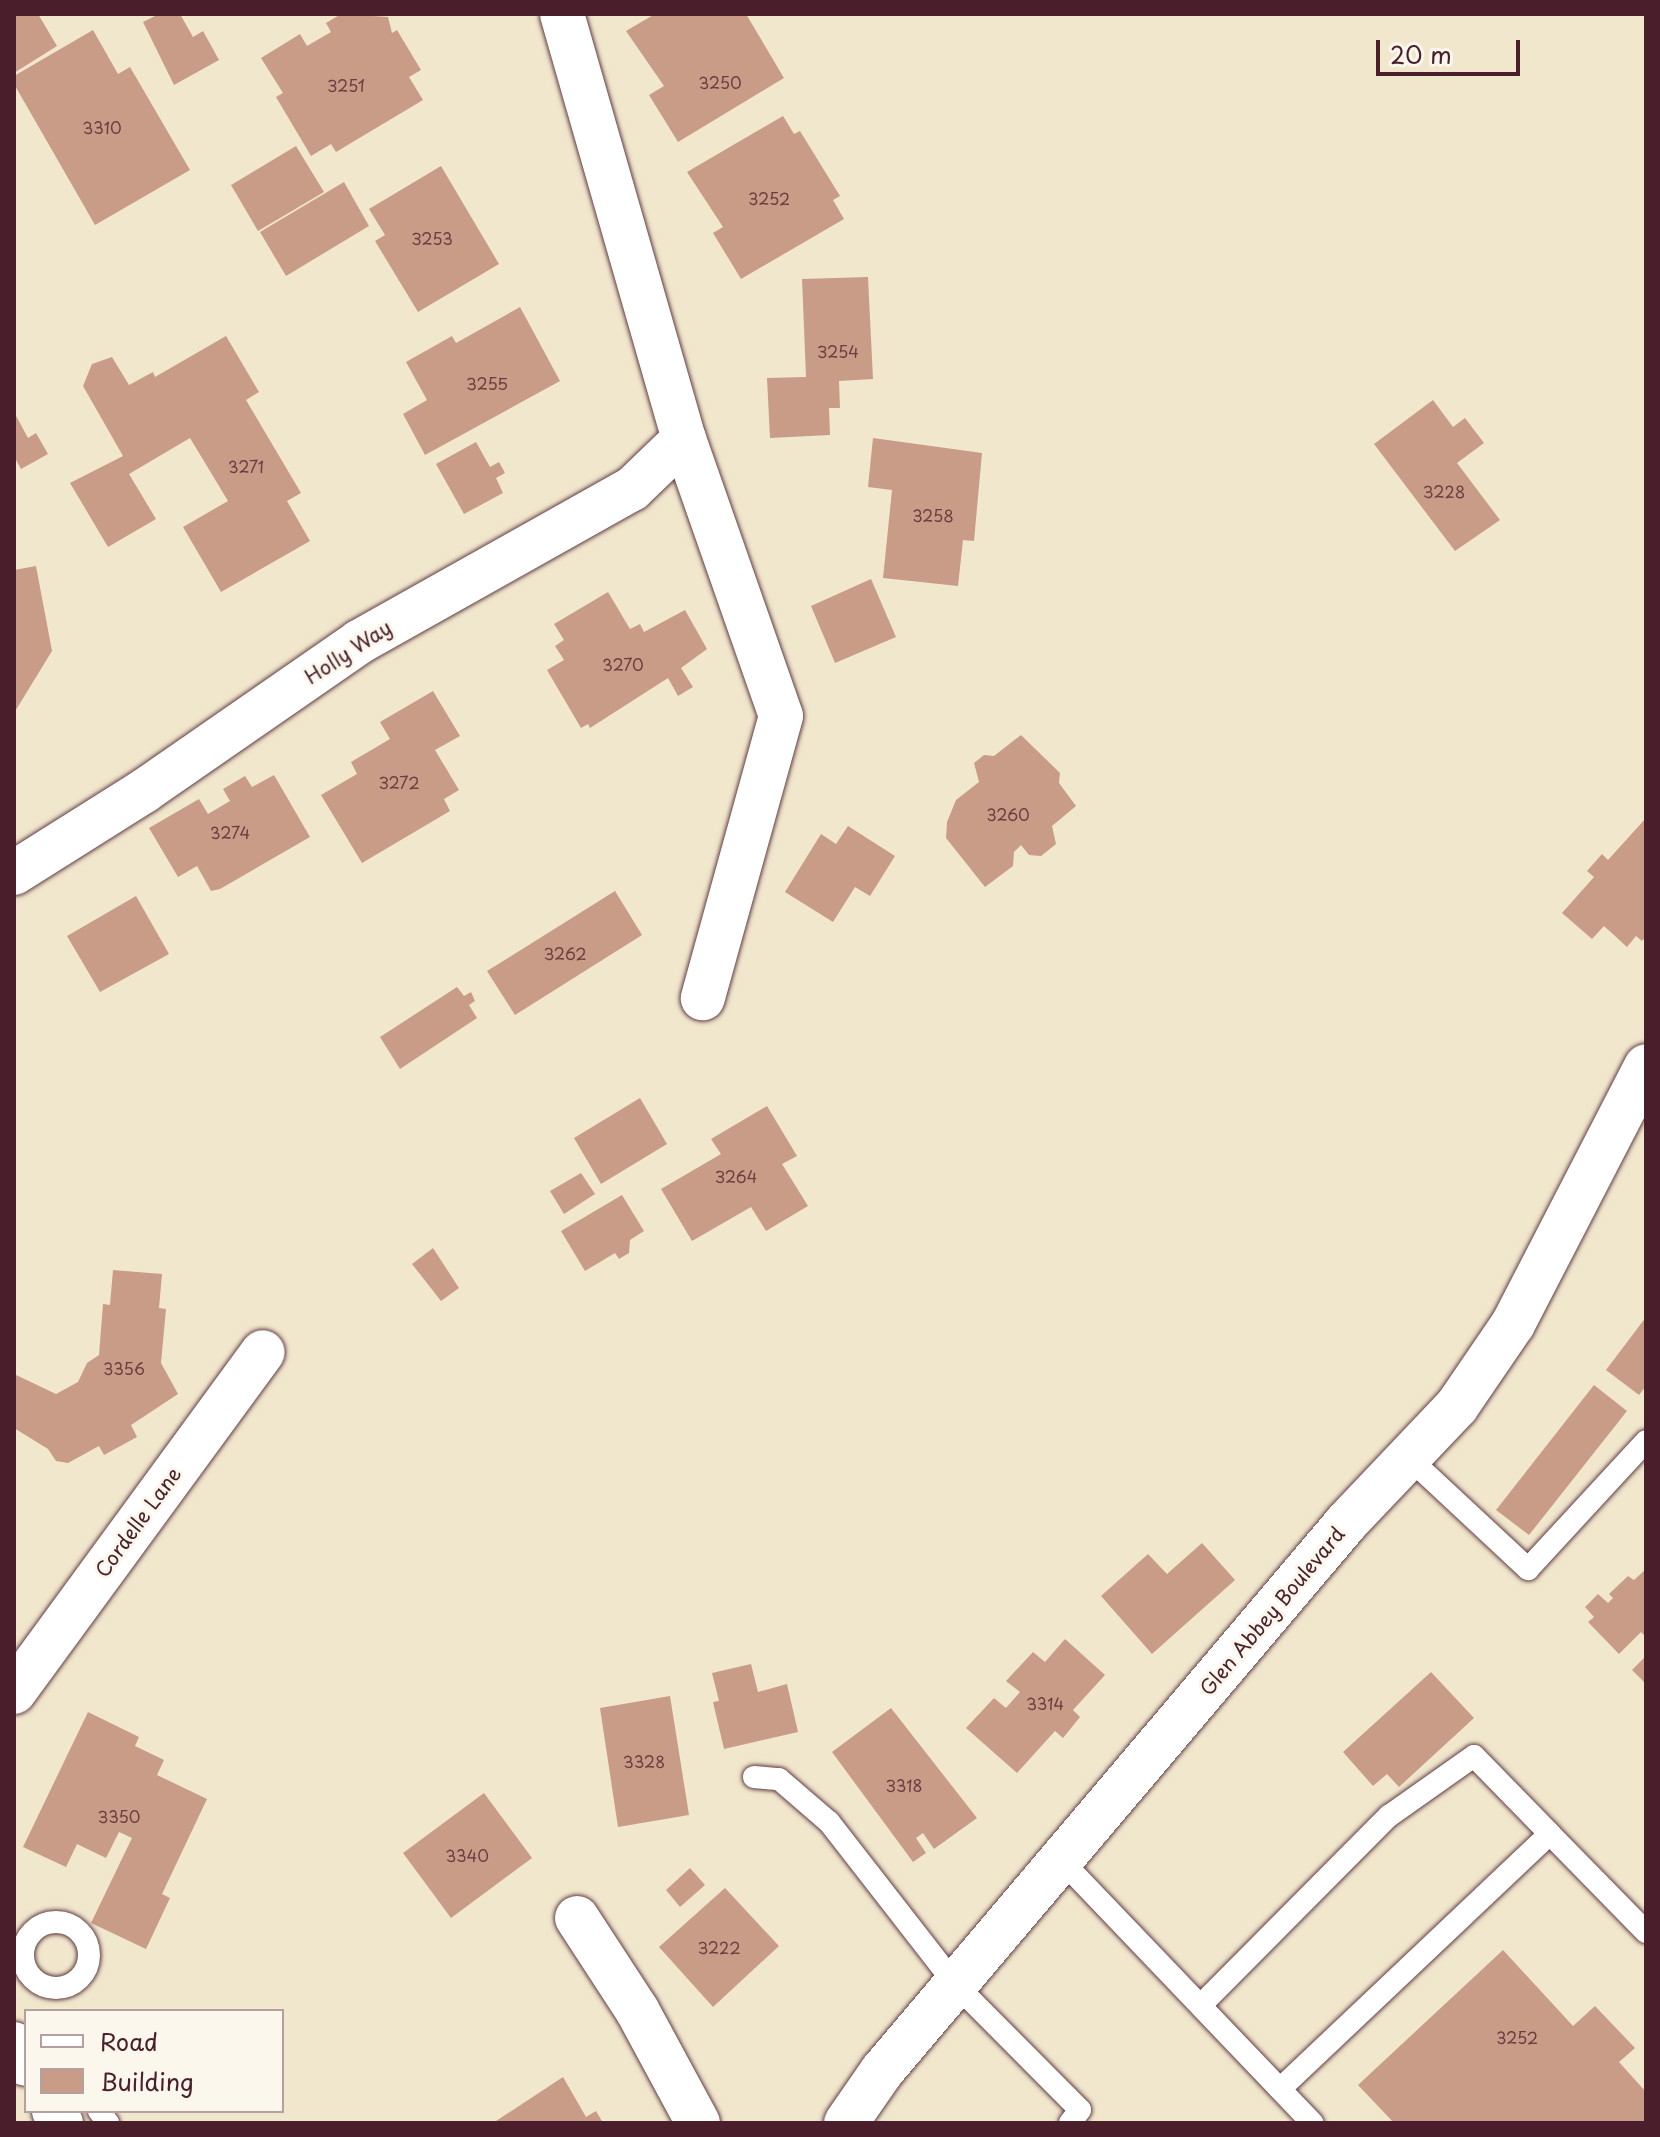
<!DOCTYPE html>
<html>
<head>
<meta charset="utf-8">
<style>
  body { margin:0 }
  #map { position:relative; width:1660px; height:2137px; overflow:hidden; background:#f1e7cd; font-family:"Playpen Sans",sans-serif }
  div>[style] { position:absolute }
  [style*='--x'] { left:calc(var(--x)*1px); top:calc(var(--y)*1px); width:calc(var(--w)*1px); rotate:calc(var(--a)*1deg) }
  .building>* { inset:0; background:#c99c87 }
  .roads { filter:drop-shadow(0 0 2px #633d43) drop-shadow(0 0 2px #633d43) }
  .lane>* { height:22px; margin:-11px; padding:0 11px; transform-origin:11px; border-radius:11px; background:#fff }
  .lane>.ring { margin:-11px; padding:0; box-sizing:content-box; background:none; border:22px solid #fff; border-radius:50% }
  .street>* { height:44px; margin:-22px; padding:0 22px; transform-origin:22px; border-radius:22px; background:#fff }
  .secondary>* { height:44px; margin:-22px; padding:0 22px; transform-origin:22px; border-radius:22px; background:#fff }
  span { translate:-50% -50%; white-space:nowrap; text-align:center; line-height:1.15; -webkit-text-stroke:6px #fbf7ec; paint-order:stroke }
  .number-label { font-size:16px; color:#6a3e42 }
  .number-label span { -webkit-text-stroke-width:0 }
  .street-label { font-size:20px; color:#4a1f2b }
  .frame { position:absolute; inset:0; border:16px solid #4a1f2b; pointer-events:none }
  .legend { position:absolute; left:24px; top:2009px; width:260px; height:104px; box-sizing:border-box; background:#fbf7ec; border:2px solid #b4a19f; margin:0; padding:10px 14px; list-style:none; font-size:24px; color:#4a1f2b }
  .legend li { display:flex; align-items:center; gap:16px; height:40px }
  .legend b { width:40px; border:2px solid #b4a19f }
  .scale { position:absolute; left:1376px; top:40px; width:144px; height:36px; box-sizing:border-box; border:4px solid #4a1f2b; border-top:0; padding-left:10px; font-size:24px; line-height:28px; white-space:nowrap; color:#4a1f2b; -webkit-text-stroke:6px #fbf7ec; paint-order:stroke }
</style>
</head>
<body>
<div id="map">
  <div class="building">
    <div style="clip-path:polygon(14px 14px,38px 14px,57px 46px,14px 73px)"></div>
    <div style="clip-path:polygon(159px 14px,180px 14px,193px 37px,203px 31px,219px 60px,174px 85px,143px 22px)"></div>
    <div style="clip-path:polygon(341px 14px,388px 17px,392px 33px,397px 30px,421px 70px,409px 77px,423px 100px,336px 152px,331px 144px,311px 156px,276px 97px,283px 93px,261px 58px,300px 34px,307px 46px,331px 32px,326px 23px)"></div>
    <div style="clip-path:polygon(655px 14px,746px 14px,784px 78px,678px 142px,649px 95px,664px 86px,626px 31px)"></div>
    <div style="clip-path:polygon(93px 30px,118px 74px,130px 67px,190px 170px,95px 225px,14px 84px,14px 76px)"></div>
    <div style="clip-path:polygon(783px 116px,794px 134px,800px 131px,840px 196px,833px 200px,844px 219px,741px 279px,713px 233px,723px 227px,687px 172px)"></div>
    <div style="clip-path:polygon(296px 146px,324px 192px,258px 231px,231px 185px)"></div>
    <div style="clip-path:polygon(441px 166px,499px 264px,418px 312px,375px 241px,385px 235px,369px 209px)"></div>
    <div style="clip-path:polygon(344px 182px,369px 226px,286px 276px,260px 232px)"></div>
    <div style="clip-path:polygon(868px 277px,873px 379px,839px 381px,840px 408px,829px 408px,830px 435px,770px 438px,767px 378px,806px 377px,802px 279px)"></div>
    <div style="clip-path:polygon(520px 307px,560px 381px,425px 455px,403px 414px,427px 400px,406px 362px,452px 336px,456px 343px)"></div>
    <div style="clip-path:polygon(226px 336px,259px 392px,246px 400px,301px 493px,287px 501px,310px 541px,221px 592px,183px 527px,228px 501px,190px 438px,129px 474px,156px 519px,108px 547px,70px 483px,123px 456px,83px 386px,92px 364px,112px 357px,129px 385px,153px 372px,155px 377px)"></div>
    <div style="clip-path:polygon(1433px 400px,1453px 427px,1465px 418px,1484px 443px,1457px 463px,1500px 520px,1455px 551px,1374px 444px)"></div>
    <div style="clip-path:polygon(14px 412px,28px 438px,36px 433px,48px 454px,21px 469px,14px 456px)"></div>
    <div style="clip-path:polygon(873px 438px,982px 453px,974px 541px,963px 540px,958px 586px,883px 578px,892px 490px,868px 487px)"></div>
    <div style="clip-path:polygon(476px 442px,490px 467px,499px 462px,505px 473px,496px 478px,503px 493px,464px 514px,436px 464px)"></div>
    <div style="clip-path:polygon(36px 566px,52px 651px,14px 713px,14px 570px)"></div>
    <div style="clip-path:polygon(871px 579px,896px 637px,835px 663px,811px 606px)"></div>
    <div style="clip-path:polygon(608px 592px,630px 629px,640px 624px,644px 632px,685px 610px,707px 649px,681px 668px,693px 687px,678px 696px,668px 678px,590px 728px,588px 724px,581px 728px,547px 670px,564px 660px,555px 646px,564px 640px,554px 624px)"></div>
    <div style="clip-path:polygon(433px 691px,460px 736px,435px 750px,459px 790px,444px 799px,450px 811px,362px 863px,321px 795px,357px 774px,351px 762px,390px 739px,380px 722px)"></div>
    <div style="clip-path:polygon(1021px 735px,1060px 773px,1059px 783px,1076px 806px,1052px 826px,1056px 844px,1041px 856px,1029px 855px,1021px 845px,1014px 852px,1013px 866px,985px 887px,946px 838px,947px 822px,956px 800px,979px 782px,974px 763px,984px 755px,994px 756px)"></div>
    <div style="clip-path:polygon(274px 775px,310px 837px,220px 889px,211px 891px,197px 866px,178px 877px,149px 828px,199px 799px,208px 814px,230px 801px,223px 789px,245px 776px,252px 787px)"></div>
    <div style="clip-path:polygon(1646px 818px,1646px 936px,1642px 941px,1636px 936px,1627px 947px,1604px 926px,1592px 939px,1562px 913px,1594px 877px,1587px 871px,1602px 854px,1608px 860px)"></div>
    <div style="clip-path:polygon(848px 826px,895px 856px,870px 896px,855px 887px,833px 922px,785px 892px,821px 834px,836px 844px)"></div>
    <div style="clip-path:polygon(615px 891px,642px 935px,515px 1015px,487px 971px)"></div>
    <div style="clip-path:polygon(136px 896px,169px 954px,100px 992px,67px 936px)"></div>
    <div style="clip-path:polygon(457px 987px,464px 996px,471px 992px,475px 1001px,469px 1005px,477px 1018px,400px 1069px,380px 1037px)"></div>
    <div style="clip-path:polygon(640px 1098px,667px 1144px,601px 1184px,574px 1138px)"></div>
    <div style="clip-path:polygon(767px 1106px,797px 1156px,782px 1164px,808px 1206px,766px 1231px,751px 1207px,692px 1241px,661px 1189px,721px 1154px,711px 1139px)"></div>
    <div style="clip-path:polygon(581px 1173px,595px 1194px,564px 1214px,550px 1191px)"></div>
    <div style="clip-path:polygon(622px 1195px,644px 1231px,630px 1240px,629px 1253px,619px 1259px,615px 1253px,585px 1271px,561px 1231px)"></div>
    <div style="clip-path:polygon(433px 1248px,459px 1288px,441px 1301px,412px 1264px)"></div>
    <div style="clip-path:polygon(113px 1270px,162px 1274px,159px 1308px,166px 1309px,161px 1363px,178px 1394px,131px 1425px,137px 1437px,104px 1455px,99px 1446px,68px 1463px,56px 1461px,48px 1449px,14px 1428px,14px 1374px,56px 1394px,78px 1382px,87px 1363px,99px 1355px,103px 1304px,110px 1305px)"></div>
    <div style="clip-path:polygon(1646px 1317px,1646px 1386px,1639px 1395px,1606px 1370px)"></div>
    <div style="clip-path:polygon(1594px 1385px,1627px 1411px,1529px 1535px,1496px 1510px)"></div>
    <div style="clip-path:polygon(1202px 1543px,1235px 1580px,1152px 1654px,1101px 1596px,1148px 1554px,1167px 1574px)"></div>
    <div style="clip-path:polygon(1646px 1569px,1646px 1637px,1641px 1632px,1619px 1654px,1588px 1622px,1594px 1617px,1585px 1607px,1598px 1594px,1608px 1603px,1613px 1598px,1609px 1594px,1628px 1576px,1634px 1580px)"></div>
    <div style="clip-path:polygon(1065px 1639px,1105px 1675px,1073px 1710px,1080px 1717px,1063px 1738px,1055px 1731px,1017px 1773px,966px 1728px,994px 1698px,1006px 1708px,1020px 1692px,1006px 1681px,1033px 1652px,1045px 1662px)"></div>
    <div style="clip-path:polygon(1646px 1656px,1646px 1684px,1632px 1670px)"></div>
    <div style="clip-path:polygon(751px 1664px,758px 1692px,787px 1684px,798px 1732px,724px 1749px,713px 1702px,719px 1701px,712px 1673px)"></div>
    <div style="clip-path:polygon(1431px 1672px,1474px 1718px,1399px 1787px,1387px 1774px,1373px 1786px,1343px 1752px)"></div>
    <div style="clip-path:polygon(670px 1696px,689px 1815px,618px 1827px,600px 1708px)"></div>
    <div style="clip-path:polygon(891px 1708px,977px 1818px,934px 1849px,923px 1833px,916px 1838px,926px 1853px,913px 1862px,832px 1752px)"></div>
    <div style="clip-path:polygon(88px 1712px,139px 1737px,135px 1746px,164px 1760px,157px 1775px,207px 1799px,162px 1894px,170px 1898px,146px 1949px,91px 1923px,132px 1838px,119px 1832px,106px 1858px,77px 1844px,66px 1867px,23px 1847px)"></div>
    <div style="clip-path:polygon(484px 1793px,532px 1858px,451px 1918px,403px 1853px)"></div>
    <div style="clip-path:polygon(690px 1868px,705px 1885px,680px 1907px,666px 1890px)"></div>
    <div style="clip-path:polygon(725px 1888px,779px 1946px,713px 2007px,659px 1947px)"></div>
    <div style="clip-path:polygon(1503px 1950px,1573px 2026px,1595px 2006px,1635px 2048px,1619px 2062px,1646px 2092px,1646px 2123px,1394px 2123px,1358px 2085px)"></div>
    <div style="clip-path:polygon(563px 2077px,586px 2117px,596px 2111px,603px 2123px,493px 2123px)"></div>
  </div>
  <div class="roads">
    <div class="lane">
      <div style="--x:1409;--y:1458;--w:163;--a:43"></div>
      <div style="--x:1528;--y:1569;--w:174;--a:-47.3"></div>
      <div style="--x:754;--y:1777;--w:25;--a:5"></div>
      <div style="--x:779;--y:1779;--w:66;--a:40.7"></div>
      <div style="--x:829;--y:1822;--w:205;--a:52.1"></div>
      <div style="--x:955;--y:1984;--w:177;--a:45.2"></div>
      <div style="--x:1080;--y:2110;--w:16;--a:128"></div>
      <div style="--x:1061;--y:1860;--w:364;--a:46.3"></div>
      <div class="ring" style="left:23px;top:1922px;width:44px;height:44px"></div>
      <div style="--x:1201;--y:2005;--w:267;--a:-45.2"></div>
      <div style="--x:1389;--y:1816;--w:104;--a:-35.2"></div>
      <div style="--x:1474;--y:1756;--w:109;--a:45.7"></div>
      <div style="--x:1280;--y:2089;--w:371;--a:-43.4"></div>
      <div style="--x:1550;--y:1834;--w:137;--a:45.6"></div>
      <div style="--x:99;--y:2111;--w:15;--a:53"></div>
    </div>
    <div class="street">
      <div style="--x:562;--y:14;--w:442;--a:74"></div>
      <div style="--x:684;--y:439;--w:293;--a:70.7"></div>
      <div style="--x:781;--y:716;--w:293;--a:105.5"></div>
      <div style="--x:14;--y:873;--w:154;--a:-32.2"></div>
      <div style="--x:144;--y:791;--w:262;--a:-34.7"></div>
      <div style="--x:359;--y:642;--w:313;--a:-29.3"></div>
      <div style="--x:632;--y:489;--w:72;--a:-43.9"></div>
      <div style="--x:14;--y:1692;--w:421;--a:-53.8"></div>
      <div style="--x:577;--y:1918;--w:110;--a:56.9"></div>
      <div style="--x:637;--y:2010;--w:128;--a:61.6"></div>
      <div style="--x:14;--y:2044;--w:23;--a:59"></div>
      <div style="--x:54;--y:2111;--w:14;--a:60"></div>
    </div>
    <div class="secondary">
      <div style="--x:846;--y:2123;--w:63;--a:-55.3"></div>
      <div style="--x:882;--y:2071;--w:718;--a:-49.74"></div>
      <div style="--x:1346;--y:1523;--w:161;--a:-46.5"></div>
      <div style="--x:1457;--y:1406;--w:99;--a:-55.7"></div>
      <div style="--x:1513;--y:1324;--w:290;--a:-62.7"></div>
    </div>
  </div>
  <div class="number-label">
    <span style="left:720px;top:82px">3250</span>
    <span style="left:346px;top:85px">3251</span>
    <span style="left:102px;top:127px">3310</span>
    <span style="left:769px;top:198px">3252</span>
    <span style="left:432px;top:238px">3253</span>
    <span style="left:838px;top:351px">3254</span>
    <span style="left:487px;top:383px">3255</span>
    <span style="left:246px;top:466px">3271</span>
    <span style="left:1444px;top:491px">3228</span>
    <span style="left:933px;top:515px">3258</span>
    <span style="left:623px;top:664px">3270</span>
    <span style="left:399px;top:782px">3272</span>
    <span style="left:1008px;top:814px">3260</span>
    <span style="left:230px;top:832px">3274</span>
    <span style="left:565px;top:953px">3262</span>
    <span style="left:736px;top:1176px">3264</span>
    <span style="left:124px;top:1368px">3356</span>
    <span style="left:1045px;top:1703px">3314</span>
    <span style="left:644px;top:1761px">3328</span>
    <span style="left:904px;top:1785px">3318</span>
    <span style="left:119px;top:1816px">3350</span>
    <span style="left:467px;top:1855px">3340</span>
    <span style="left:719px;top:1947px">3222</span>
    <span style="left:1517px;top:2037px">3252</span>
  </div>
  <div class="street-label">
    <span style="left:348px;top:652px;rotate:-33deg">Holly Way</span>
    <span style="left:138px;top:1522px;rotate:-54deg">Cordelle Lane</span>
    <span style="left:1272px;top:1611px;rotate:-50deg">Glen Abbey Boulevard</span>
  </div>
  <div class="frame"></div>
  <ul class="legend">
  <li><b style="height:10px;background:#fff"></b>Road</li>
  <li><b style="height:22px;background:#c99c87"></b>Building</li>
  </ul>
  <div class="scale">20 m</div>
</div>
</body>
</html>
